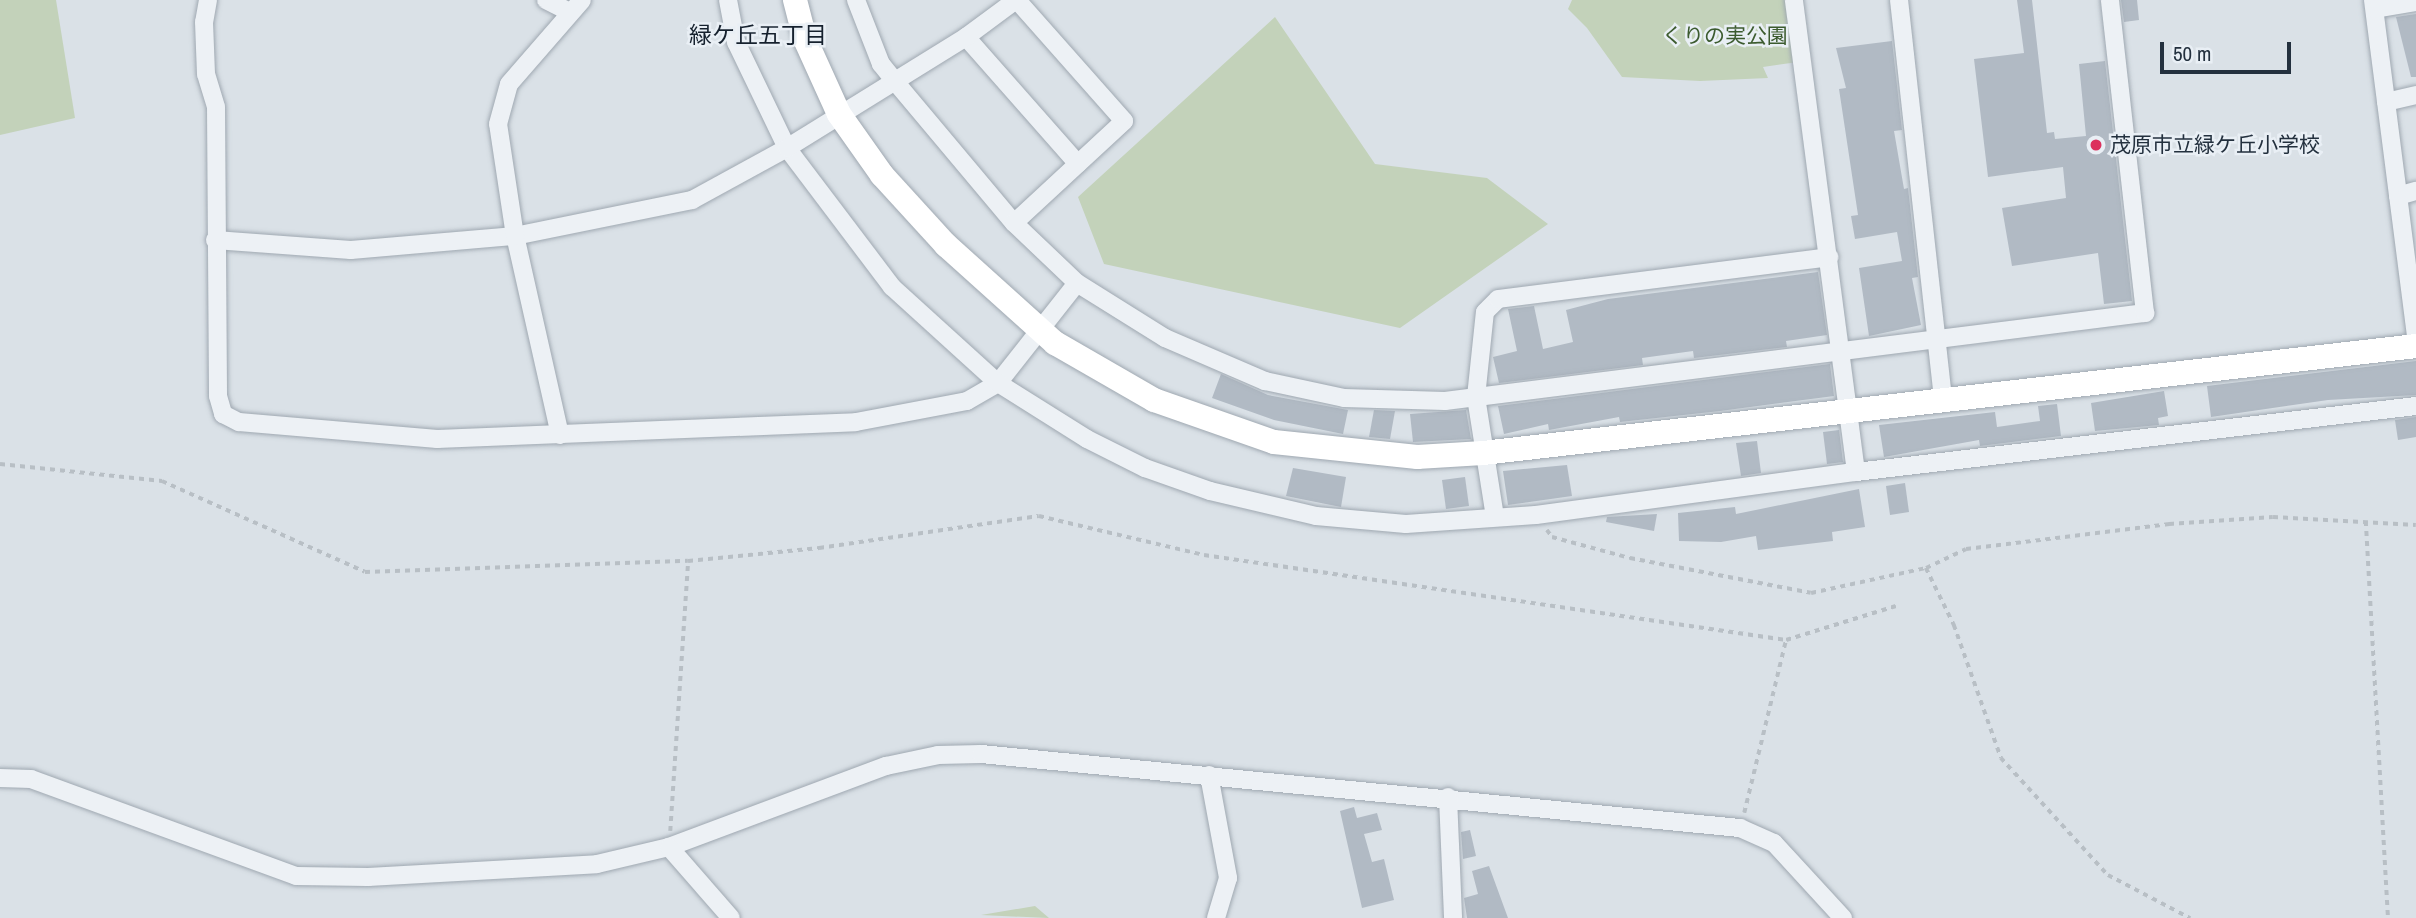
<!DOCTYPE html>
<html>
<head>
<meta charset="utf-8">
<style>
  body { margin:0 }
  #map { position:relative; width:2416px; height:918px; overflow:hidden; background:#dae1e7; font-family:"Archivo Narrow","Noto Sans JP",sans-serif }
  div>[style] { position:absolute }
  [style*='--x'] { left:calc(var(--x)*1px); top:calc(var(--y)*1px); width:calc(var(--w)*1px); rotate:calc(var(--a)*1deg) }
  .green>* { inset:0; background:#c3d2ba }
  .building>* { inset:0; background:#b1bac4 }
  .path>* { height:3.5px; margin-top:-1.75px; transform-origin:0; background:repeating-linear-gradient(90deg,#b8bfc5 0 5px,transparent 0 10px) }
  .roads { filter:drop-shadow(0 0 2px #9fa8b1) drop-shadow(0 0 2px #9fa8b1) }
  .street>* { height:18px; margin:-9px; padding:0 9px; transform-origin:9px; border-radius:9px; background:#edf1f5 }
  .secondary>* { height:24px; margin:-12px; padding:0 12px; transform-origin:12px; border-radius:12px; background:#fff }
  .dots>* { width:19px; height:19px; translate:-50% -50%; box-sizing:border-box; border:4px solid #e9eff5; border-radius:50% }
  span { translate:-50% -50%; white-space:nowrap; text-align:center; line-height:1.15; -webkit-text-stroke:5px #e9eff5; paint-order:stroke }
  .park-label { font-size:21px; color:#3c5b2f }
  .poi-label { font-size:21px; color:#23303e }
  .left { translate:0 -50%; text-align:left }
  .neighbourhood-label { font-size:23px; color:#16212e }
  .scale { position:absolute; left:2160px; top:42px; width:131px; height:32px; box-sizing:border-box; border:4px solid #23303e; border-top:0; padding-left:9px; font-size:21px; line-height:24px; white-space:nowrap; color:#23303e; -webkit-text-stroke:5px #e9eff5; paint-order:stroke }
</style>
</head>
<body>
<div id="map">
  <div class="green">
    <div style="clip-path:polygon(0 0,56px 0,75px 118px,0 135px)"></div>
    <div style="clip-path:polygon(1572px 0,1790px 0,1798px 62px,1763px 67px,1768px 78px,1700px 81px,1622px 77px,1587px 28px,1568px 9px)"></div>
    <div style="clip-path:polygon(1275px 17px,1375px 164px,1487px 178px,1548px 224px,1400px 328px,1104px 264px,1078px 197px)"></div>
    <div style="clip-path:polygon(1035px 906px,1049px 918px,981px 915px)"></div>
  </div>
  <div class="building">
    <div style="clip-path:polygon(2017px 0,2032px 0,2047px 133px,2054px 132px,2055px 139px,2086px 136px,2079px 64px,2105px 61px,2132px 301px,2104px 304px,2098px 253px,2012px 266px,2002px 208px,2066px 198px,2063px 167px,1988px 177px,1974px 59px,2024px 53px)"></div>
    <div style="clip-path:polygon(2121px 0,2137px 0,2139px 20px,2124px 22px)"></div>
    <div style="clip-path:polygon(2416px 14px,2416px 77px,2411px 77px,2396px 17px)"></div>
    <div style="clip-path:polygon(1892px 41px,1902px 130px,1894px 131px,1904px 189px,1908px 188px,1918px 277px,1912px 278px,1921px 325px,1869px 336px,1859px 268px,1902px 261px,1897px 232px,1855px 239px,1851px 216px,1858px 215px,1839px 89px,1846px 88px,1836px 48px)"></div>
    <div style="clip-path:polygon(1818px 272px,1827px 335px,1786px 341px,1787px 347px,1694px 358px,1693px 351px,1642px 358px,1643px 365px,1499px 383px,1493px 357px,1517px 351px,1508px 309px,1534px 306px,1543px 349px,1573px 342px,1566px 310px,1608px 299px)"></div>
    <div style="clip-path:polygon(2416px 361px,2416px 395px,2328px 400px,2211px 417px,2207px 386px)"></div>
    <div style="clip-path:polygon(1830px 364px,1834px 396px,1720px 411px,1620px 422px,1619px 417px,1549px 430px,1548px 424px,1504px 434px,1498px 406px)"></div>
    <div style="clip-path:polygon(1221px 374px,1268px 395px,1348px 410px,1343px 434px,1274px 420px,1212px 398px)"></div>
    <div style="clip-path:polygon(2164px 391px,2168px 416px,2158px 418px,2159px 425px,2095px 431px,2091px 403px)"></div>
    <div style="clip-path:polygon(2057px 404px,2061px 436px,1980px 446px,1979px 440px,1884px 457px,1879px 425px,1995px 412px,1997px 427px,2040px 421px,2038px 406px)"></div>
    <div style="clip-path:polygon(1374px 410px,1395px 411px,1390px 439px,1369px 437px)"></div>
    <div style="clip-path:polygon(1466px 410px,1471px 439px,1413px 442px,1410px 414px)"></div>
    <div style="clip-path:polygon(2416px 417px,2416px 437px,2398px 440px,2395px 420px)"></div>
    <div style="clip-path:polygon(1839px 430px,1843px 462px,1827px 464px,1823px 432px)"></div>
    <div style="clip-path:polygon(1757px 441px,1761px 473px,1741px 476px,1736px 443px)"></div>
    <div style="clip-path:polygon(1567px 465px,1572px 496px,1508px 505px,1503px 471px)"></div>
    <div style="clip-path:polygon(1293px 468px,1346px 477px,1341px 507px,1286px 496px)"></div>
    <div style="clip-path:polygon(1465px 477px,1469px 506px,1446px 509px,1442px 480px)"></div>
    <div style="clip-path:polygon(1905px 483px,1909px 512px,1890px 515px,1886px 486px)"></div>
    <div style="clip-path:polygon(1859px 489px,1865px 527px,1832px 532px,1833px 541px,1758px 550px,1756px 536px,1721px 542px,1679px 541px,1678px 513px,1735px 507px,1736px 514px)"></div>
    <div style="clip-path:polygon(1657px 514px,1654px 531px,1606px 522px,1607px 517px)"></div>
    <div style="clip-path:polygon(1354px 807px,1357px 818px,1377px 813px,1382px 830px,1364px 834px,1372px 862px,1384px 859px,1394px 900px,1362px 908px,1340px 811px)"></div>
    <div style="clip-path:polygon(1470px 830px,1476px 856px,1463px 859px,1461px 832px)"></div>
    <div style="clip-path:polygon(1489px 866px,1508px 918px,1467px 918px,1464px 898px,1478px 894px,1472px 871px)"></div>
  </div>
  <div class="path">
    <div style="--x:0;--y:464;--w:163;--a:6"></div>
    <div style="--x:162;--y:481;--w:222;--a:24.1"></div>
    <div style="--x:365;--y:572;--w:323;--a:-2"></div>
    <div style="--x:688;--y:561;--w:132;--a:-5.7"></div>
    <div style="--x:819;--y:548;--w:222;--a:-8.3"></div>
    <div style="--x:1039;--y:516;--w:170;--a:13.3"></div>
    <div style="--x:1204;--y:555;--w:588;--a:8.31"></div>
    <div style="--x:1786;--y:640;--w:115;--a:-17.2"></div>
    <div style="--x:2366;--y:521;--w:398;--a:86.8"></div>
    <div style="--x:1547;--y:530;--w:9;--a:54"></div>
    <div style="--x:1552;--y:537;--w:81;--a:15.1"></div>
    <div style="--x:1630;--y:558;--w:184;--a:10.9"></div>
    <div style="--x:1811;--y:593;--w:118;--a:-12.3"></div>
    <div style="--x:1926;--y:568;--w:44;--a:-25.4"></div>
    <div style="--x:1966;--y:549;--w:205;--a:-7"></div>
    <div style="--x:2169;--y:524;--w:104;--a:-3.9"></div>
    <div style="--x:2273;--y:517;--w:143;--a:3.2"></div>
    <div style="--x:1926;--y:568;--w:64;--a:63.8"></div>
    <div style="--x:1954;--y:625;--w:141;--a:70.5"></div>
    <div style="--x:2001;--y:758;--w:159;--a:47.6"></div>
    <div style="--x:2108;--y:875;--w:93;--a:27.7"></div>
    <div style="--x:1744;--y:813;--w:178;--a:-76.4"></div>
    <div style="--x:670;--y:831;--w:271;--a:-86.2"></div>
  </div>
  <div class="roads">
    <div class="street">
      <div style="--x:208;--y:0;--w:22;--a:100"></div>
      <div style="--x:204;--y:22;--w:52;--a:87.8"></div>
      <div style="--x:206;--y:74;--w:34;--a:73"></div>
      <div style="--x:216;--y:107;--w:289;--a:89.6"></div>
      <div style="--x:218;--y:396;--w:19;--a:74"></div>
      <div style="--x:223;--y:414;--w:18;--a:27"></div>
      <div style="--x:239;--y:422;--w:199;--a:4.9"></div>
      <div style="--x:437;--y:439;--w:419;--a:-2.3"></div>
      <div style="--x:856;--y:422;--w:113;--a:-10.7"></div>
      <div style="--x:967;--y:401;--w:36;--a:-30"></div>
      <div style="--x:998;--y:383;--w:127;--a:-51.7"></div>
      <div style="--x:546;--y:0;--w:27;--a:27"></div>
      <div style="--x:728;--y:0;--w:43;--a:79.2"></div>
      <div style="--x:736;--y:42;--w:118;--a:64.3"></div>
      <div style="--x:787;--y:148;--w:174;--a:52.9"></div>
      <div style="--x:892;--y:287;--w:143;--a:42.2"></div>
      <div style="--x:998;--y:383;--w:105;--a:32.2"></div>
      <div style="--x:1087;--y:439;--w:65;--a:26.6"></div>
      <div style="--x:1145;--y:468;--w:69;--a:19.5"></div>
      <div style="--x:1210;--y:491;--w:109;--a:13.3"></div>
      <div style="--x:1316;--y:516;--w:90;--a:5.1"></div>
      <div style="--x:1406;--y:524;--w:130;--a:-4"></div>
      <div style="--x:1536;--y:515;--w:323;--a:-7.7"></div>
      <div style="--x:1856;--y:472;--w:476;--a:-97.5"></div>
      <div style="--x:856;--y:0;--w:69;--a:68.7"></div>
      <div style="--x:881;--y:64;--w:19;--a:51"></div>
      <div style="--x:893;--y:79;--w:188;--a:50"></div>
      <div style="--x:1014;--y:223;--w:87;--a:43.6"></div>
      <div style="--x:1077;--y:283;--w:104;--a:32"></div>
      <div style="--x:1165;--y:338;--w:109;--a:23.3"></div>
      <div style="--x:1265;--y:381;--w:81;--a:12.1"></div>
      <div style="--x:1344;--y:398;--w:101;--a:1.7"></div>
      <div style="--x:1445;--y:401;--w:706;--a:-7.17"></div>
      <div style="--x:2145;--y:313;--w:315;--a:-96.4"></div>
      <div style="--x:1899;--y:0;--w:400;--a:83.7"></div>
      <div style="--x:2373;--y:0;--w:339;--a:82.7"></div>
      <div style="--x:2375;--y:9;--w:42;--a:-9.7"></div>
      <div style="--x:966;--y:37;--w:169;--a:48.6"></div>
      <div style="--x:2386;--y:102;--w:31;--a:-13"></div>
      <div style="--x:2398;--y:196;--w:19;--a:-16"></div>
      <div style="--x:1014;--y:223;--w:150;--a:-42.8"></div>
      <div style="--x:1124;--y:121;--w:162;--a:-131.5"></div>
      <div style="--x:215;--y:240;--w:136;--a:4.2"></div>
      <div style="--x:351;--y:250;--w:165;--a:-4.9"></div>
      <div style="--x:515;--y:236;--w:181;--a:-11.5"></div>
      <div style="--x:692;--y:200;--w:108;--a:-28.7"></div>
      <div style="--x:787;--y:148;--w:211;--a:-31.8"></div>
      <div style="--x:966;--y:37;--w:62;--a:-36.5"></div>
      <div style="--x:560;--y:435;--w:204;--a:-102.7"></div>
      <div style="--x:515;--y:236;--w:113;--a:-98.6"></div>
      <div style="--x:498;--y:124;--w:41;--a:-74.6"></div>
      <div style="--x:509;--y:84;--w:111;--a:-49"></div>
      <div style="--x:1856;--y:472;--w:564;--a:-6.72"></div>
      <div style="--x:1495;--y:517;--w:121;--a:-99"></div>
      <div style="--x:1476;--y:397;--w:85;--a:-84"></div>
      <div style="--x:1485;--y:312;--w:18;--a:-45"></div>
      <div style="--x:1498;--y:299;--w:334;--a:-7.2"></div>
      <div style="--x:1209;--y:775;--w:105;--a:79.5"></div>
      <div style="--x:1228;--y:878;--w:42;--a:106.7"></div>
      <div style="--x:0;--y:778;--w:31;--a:2"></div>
      <div style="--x:31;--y:779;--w:282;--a:20.1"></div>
      <div style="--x:296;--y:876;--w:72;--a:0.8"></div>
      <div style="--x:368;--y:877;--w:229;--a:-3.2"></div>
      <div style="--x:597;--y:864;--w:74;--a:-13.3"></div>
      <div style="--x:669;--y:847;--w:232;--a:-20.5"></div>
      <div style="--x:886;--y:766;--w:53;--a:-11.9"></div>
      <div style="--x:938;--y:755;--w:43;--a:-1.3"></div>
      <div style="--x:981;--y:754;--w:763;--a:5.57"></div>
      <div style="--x:1740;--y:828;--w:37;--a:24"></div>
      <div style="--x:1774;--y:843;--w:102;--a:47.4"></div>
      <div style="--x:1448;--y:797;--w:121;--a:87.6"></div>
      <div style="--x:669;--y:847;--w:94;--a:48.9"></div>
    </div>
    <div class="secondary">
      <div style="--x:795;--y:0;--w:40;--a:75.6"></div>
      <div style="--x:805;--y:39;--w:82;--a:65.6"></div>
      <div style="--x:839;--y:114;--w:75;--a:54.8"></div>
      <div style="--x:882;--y:175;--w:95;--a:47.6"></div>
      <div style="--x:946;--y:245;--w:147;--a:42"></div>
      <div style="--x:1055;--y:343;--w:114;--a:29.9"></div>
      <div style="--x:1154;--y:400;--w:127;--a:19.3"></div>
      <div style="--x:1274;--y:442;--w:144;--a:6"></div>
      <div style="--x:1417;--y:457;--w:66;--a:-3.5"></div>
      <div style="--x:1483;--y:453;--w:939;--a:-6.54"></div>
    </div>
  </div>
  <div class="dots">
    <div style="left:2096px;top:145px;background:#dc2f5d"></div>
  </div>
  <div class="park-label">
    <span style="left:1725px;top:36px">くりの実公園</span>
  </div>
  <div class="poi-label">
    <span class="left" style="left:2110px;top:145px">茂原市立緑ケ丘小学校</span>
  </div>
  <div class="neighbourhood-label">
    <span style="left:758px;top:35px">緑ケ丘五丁目</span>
  </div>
  <div class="scale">50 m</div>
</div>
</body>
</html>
